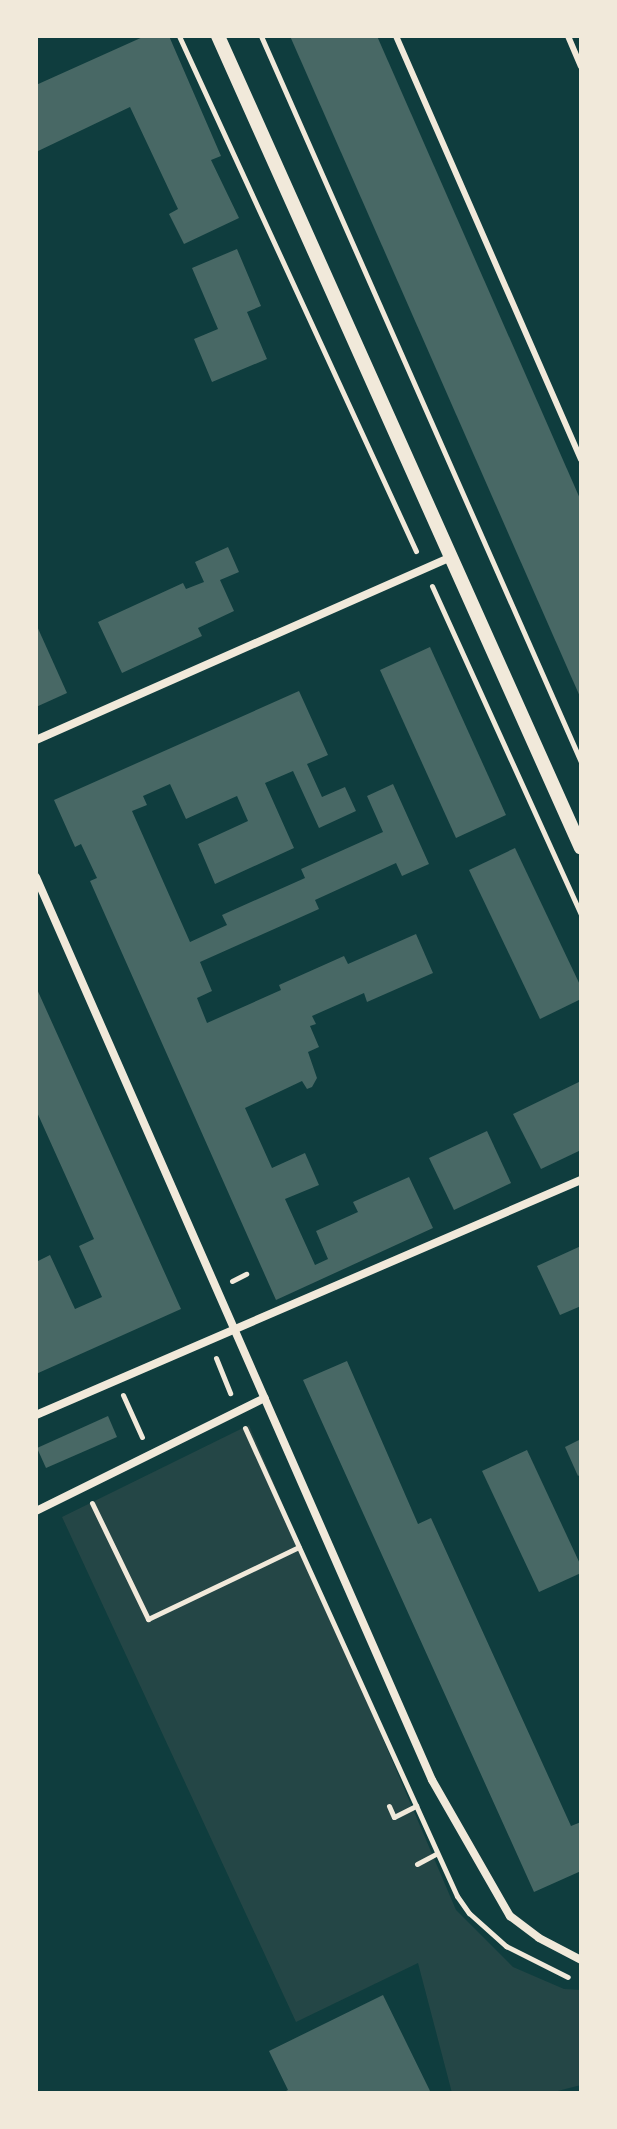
<!DOCTYPE html>
<html>
<head>
<meta charset="utf-8">
<style>
  body { margin:0 }
  #map { position:relative; width:617px; height:2129px; overflow:hidden; background:#0f3d3e; font-family:"Roboto Condensed",sans-serif }
  div>[style] { position:absolute }
  [style*='--x'] { left:calc(var(--x)*1px); top:calc(var(--y)*1px); width:calc(var(--w)*1px); rotate:calc(var(--a)*1deg) }
  .green>* { inset:0; background:#244646 }
  .building>* { inset:0; background:#486865 }
  .path>* { height:5px; margin:-2.5px; padding:0 2.5px; transform-origin:2.5px; border-radius:2.5px; background:#f1e9da }
  .service>* { height:6px; margin:-3px; padding:0 3px; transform-origin:3px; border-radius:3px; background:#f1e9da }
  .minor>* { height:8px; margin:-4px; padding:0 4px; transform-origin:4px; border-radius:4px; background:#f1e9da }
  .tertiary>* { height:14px; margin:-7px; padding:0 7px; transform-origin:7px; border-radius:7px; background:#f1e9da }
  span { translate:-50% -50%; white-space:nowrap; text-align:center; line-height:1.15; -webkit-text-stroke:6px #f1e9da; paint-order:stroke }
  .frame { position:absolute; inset:0; border:38px solid #f1e9da; pointer-events:none }
</style>
</head>
<body>
<div id="map">
  <div class="green">
    <div style="clip-path:polygon(249px 1425px,456px 1910px,513px 1967px,564px 1989px,581px 1990px,581px 2085px,550px 2093px,452px 2093px,418px 1963px,296px 2022px,62px 1517px)"></div>
  </div>
  <div class="building">
    <div style="clip-path:polygon(145px 36px,169px 36px,221px 156px,211px 160px,239px 218px,184px 244px,169px 214px,178px 209px,130px 107px,36px 152px,36px 85px)"></div>
    <div style="clip-path:polygon(290px 36px,377px 36px,581px 501px,581px 699px)"></div>
    <div style="clip-path:polygon(237px 249px,261px 306px,247px 312px,267px 359px,212px 382px,194px 339px,218px 329px,192px 268px)"></div>
    <div style="clip-path:polygon(228px 547px,239px 572px,220px 580px,234px 611px,198px 628px,202px 636px,122px 673px,98px 622px,183px 583px,186px 589px,204px 582px,195px 562px)"></div>
    <div style="clip-path:polygon(36px 624px,67px 693px,36px 707px)"></div>
    <div style="clip-path:polygon(430px 647px,506px 815px,456px 838px,380px 670px)"></div>
    <div style="clip-path:polygon(299px 691px,328px 755px,307px 764px,322px 797px,345px 787px,356px 811px,319px 828px,293px 771px,265px 783px,294px 848px,215px 884px,198px 844px,248px 821px,237px 796px,186px 819px,170px 784px,143px 796px,147px 805px,132px 811px,190px 942px,227px 925px,222px 915px,305px 878px,301px 869px,383px 832px,367px 796px,393px 784px,429px 864px,402px 876px,396px 863px,315px 900px,319px 909px,200px 962px,212px 991px,197px 998px,207px 1023px,281px 990px,279px 985px,344px 956px,348px 964px,416px 934px,433px 973px,367px 1002px,364px 993px,312px 1016px,316px 1024px,310px 1026px,319px 1047px,308px 1052px,317px 1078px,312px 1087px,307px 1089px,302px 1081px,245px 1108px,272px 1168px,305px 1153px,319px 1185px,285px 1199px,315px 1265px,328px 1259px,316px 1231px,358px 1212px,353px 1202px,409px 1177px,433px 1228px,276px 1300px,90px 881px,97px 878px,81px 844px,75px 847px,54px 800px)"></div>
    <div style="clip-path:polygon(515px 848px,581px 987px,581px 999px,540px 1019px,469px 870px)"></div>
    <div style="clip-path:polygon(36px 987px,181px 1309px,36px 1374px,36px 1262px,50px 1255px,75px 1309px,102px 1297px,79px 1246px,94px 1239px,36px 1110px)"></div>
    <div style="clip-path:polygon(581px 1081px,581px 1150px,541px 1169px,513px 1114px)"></div>
    <div style="clip-path:polygon(487px 1131px,511px 1183px,454px 1210px,429px 1158px)"></div>
    <div style="clip-path:polygon(581px 1246px,581px 1306px,560px 1315px,537px 1266px)"></div>
    <div style="clip-path:polygon(347px 1361px,418px 1524px,431px 1518px,571px 1826px,581px 1822px,581px 1871px,534px 1892px,303px 1380px)"></div>
    <div style="clip-path:polygon(108px 1416px,117px 1437px,46px 1468px,37px 1448px)"></div>
    <div style="clip-path:polygon(581px 1439px,581px 1474px,578px 1476px,565px 1447px)"></div>
    <div style="clip-path:polygon(527px 1450px,581px 1566px,581px 1573px,539px 1592px,482px 1471px)"></div>
    <div style="clip-path:polygon(383px 1995px,431px 2093px,282px 2093px,288px 2090px,269px 2051px)"></div>
  </div>
  <div class="path">
    <div style="--x:179;--y:36;--w:567;--a:65.29"></div>
    <div style="--x:261;--y:36;--w:793;--a:66.21"></div>
    <div style="--x:432;--y:586;--w:361;--a:65.6"></div>
    <div style="--x:232;--y:1281;--w:16;--a:-27"></div>
    <div style="--x:216;--y:1358;--w:38;--a:68"></div>
    <div style="--x:123;--y:1395;--w:46;--a:65.7"></div>
    <div style="--x:245;--y:1428;--w:514;--a:65.63"></div>
    <div style="--x:457;--y:1896;--w:21;--a:55"></div>
    <div style="--x:469;--y:1913;--w:50;--a:41.7"></div>
    <div style="--x:506;--y:1946;--w:69;--a:26.6"></div>
    <div style="--x:92;--y:1503;--w:129;--a:64.2"></div>
    <div style="--x:148;--y:1619;--w:167;--a:-25.5"></div>
    <div style="--x:389;--y:1806;--w:12;--a:66"></div>
    <div style="--x:394;--y:1817;--w:25;--a:-27"></div>
    <div style="--x:417;--y:1864;--w:21;--a:-28"></div>
  </div>
  <div class="service">
    <div style="--x:396;--y:36;--w:462;--a:66.4"></div>
    <div style="--x:568;--y:36;--w:33;--a:67"></div>
  </div>
  <div class="minor">
    <div style="--x:36;--y:740;--w:454;--a:-23.8"></div>
    <div style="--x:36;--y:877;--w:986;--a:66.32"></div>
    <div style="--x:432;--y:1780;--w:157;--a:60.2"></div>
    <div style="--x:510;--y:1916;--w:36;--a:37"></div>
    <div style="--x:539;--y:1938;--w:47;--a:27.6"></div>
    <div style="--x:36;--y:1415;--w:594;--a:-23.33"></div>
    <div style="--x:36;--y:1511;--w:255;--a:-26.3"></div>
  </div>
  <div class="tertiary">
    <div style="--x:218;--y:36;--w:889;--a:65.91"></div>
  </div>
  <div class="frame"></div>
</div>
</body>
</html>
